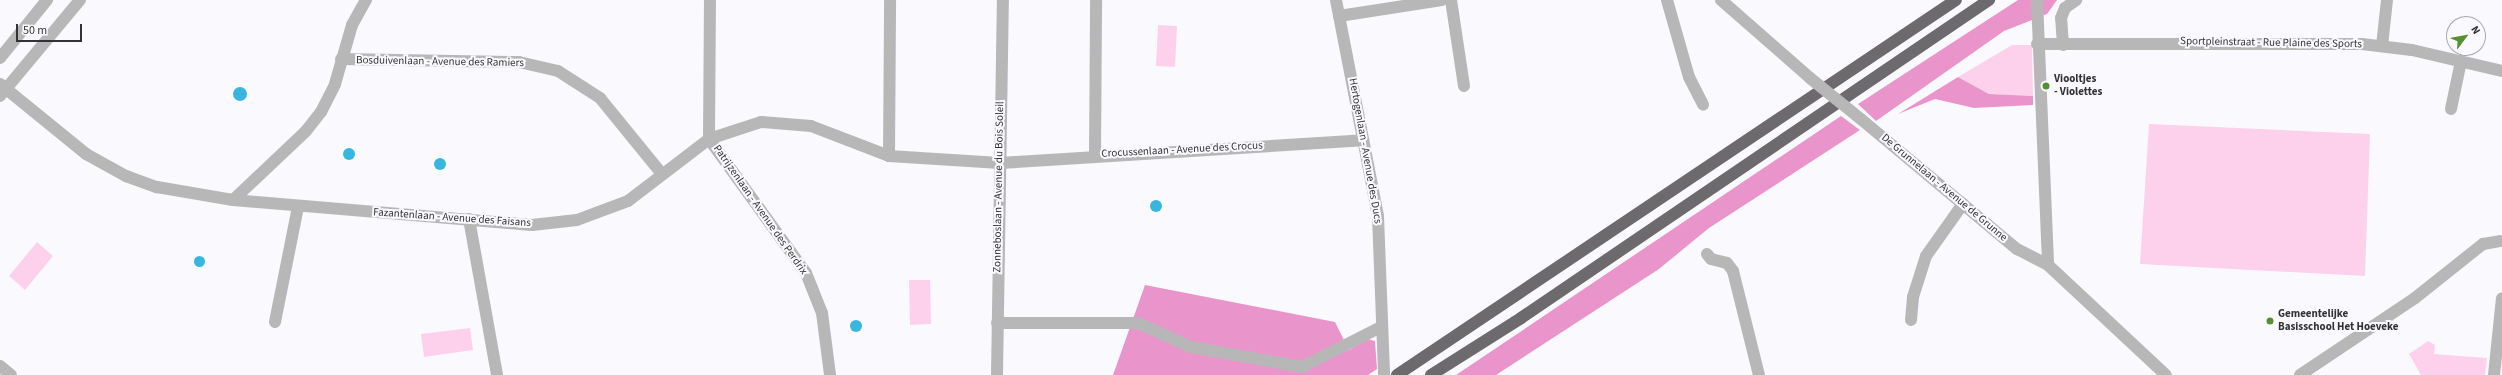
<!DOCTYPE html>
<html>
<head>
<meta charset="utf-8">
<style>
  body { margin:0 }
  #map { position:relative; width:2502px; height:375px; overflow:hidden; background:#fafafe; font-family:"Source Sans 3",sans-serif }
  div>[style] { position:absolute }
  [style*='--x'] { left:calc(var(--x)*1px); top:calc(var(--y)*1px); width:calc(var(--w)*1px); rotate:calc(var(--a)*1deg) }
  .green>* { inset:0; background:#fdd1eb }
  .forest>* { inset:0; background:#e995cb }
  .water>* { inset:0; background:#39b6de }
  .round { border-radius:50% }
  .minor>* { height:12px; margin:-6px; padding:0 6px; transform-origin:6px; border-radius:6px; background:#b8b7b8 }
  .highway>* { height:12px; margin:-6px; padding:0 6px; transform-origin:6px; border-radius:6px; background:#6c6a6d }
  .minor-bridge>* { height:12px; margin:-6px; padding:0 6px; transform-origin:6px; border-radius:6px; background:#b8b7b8 }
  .dots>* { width:11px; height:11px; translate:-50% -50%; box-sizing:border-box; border:2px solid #fafafe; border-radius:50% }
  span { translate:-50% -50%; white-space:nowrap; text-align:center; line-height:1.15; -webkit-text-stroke:4px #fafafe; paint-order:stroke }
  .street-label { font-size:11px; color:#333335 }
  .poi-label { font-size:11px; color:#333335; font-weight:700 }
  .left { translate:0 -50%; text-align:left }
  .north { position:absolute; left:2446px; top:16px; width:40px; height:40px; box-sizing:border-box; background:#fafafe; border:1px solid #aaaaae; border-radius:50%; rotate:58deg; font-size:11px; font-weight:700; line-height:16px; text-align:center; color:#333335 }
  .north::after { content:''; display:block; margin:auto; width:14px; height:18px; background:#559130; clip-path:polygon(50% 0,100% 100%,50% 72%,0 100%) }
  .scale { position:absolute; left:16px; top:24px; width:66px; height:18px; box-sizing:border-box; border:2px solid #333335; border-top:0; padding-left:5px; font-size:12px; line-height:14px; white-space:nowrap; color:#333335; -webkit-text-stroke:3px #fafafe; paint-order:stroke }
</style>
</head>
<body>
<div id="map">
  <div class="green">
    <div style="clip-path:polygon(1158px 25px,1177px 26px,1175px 67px,1156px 66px)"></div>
    <div style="clip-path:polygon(2012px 45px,2032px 45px,2033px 96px,1989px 94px,1958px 77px)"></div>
    <div style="clip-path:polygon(2149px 124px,2370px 134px,2365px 276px,2140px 264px)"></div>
    <div style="clip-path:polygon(37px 242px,53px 256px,25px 290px,9px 276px)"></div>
    <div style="clip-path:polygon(909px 280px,930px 280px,931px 324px,910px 325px)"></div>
    <div style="clip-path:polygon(470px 328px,473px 350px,424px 357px,421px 334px)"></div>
    <div style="clip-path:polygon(2428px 341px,2435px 345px,2434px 354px,2487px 358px,2485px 375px,2421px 375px,2409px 354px)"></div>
  </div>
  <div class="forest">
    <div style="clip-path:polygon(2018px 0,2057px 0,2047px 14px,2004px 31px,1876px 121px,1858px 104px)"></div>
    <div style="clip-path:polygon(1958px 77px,1989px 94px,2033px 96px,2033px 105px,1974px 108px,1935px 99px,1898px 114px)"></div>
    <div style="clip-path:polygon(1841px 116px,1860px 130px,1709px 228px,1659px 269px,1496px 375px,1456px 375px)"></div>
    <div style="clip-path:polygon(1145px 285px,1335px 322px,1349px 350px,1368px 339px,1375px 341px,1377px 369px,1368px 375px,1113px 375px)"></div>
  </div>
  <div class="water">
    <div class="round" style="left:233px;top:87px;width:14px;height:14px"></div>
    <div class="round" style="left:343px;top:148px;width:12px;height:12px"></div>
    <div class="round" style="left:434px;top:158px;width:12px;height:12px"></div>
    <div class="round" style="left:1150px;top:200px;width:12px;height:12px"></div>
    <div class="round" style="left:193.5px;top:255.5px;width:11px;height:11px"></div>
    <div class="round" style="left:850px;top:320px;width:12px;height:12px"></div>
  </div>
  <div class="minor">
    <div style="--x:1336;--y:0;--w:220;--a:79"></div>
    <div style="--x:1378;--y:216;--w:159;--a:87.8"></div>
    <div style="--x:1451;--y:0;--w:87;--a:81.4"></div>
    <div style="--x:1667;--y:0;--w:80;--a:74.1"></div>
    <div style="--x:1689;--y:77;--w:31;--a:63"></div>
    <div style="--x:1721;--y:0;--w:118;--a:41.2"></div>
    <div style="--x:2037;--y:0;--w:265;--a:87.6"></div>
    <div style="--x:1339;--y:16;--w:104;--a:-8.8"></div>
    <div style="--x:2037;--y:44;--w:325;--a:0"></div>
    <div style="--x:2362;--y:44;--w:50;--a:6.8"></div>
    <div style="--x:2412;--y:50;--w:92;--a:13.1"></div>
    <div style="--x:2063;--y:45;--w:27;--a:-94"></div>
    <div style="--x:2061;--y:18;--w:11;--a:-68"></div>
    <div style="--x:2065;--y:8;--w:14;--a:-36"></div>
    <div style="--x:2382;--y:46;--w:46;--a:-83.8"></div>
    <div style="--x:0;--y:58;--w:75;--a:-51"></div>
    <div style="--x:341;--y:59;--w:178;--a:1"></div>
    <div style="--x:519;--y:62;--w:40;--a:13"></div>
    <div style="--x:558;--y:71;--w:50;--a:32.7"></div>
    <div style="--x:600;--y:98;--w:98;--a:50.8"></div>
    <div style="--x:0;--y:84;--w:111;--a:39.1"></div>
    <div style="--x:86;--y:154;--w:46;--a:28.8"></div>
    <div style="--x:126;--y:176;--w:33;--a:20"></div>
    <div style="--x:157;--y:187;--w:77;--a:9.7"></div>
    <div style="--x:233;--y:200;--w:300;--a:4.8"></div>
    <div style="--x:532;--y:225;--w:45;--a:-6.3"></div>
    <div style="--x:577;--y:220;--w:54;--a:-20.4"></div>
    <div style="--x:628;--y:201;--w:102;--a:-37.4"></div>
    <div style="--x:709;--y:139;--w:55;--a:-18.1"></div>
    <div style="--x:761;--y:122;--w:50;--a:4.6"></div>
    <div style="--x:811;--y:126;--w:84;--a:21"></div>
    <div style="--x:889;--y:156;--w:111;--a:3.6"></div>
    <div style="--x:1000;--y:163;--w:364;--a:-3.6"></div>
    <div style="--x:0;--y:96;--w:125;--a:-50.2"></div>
    <div style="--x:2451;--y:109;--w:49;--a:-78.2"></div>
    <div style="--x:1862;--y:120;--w:202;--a:39.8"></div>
    <div style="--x:2017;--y:249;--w:35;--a:27"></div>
    <div style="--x:2048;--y:265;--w:161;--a:43"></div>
    <div style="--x:709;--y:139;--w:165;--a:54.1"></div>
    <div style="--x:806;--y:273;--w:43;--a:68.2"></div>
    <div style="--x:822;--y:313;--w:63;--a:82.6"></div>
    <div style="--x:709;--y:139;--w:139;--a:-89.6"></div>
    <div style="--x:889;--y:156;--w:156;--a:-89.6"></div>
    <div style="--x:1095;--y:156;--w:156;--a:-89.6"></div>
    <div style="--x:233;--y:200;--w:100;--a:-43.4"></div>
    <div style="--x:306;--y:131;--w:24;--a:-52"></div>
    <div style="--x:321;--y:112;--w:31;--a:-63"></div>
    <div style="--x:335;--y:84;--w:61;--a:-73.9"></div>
    <div style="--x:352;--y:25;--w:29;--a:-61"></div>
    <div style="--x:469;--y:219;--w:158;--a:79.8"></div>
    <div style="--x:1707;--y:254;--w:6;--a:51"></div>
    <div style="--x:1711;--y:259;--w:16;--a:14"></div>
    <div style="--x:1727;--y:263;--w:10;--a:53"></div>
    <div style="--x:1733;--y:271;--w:107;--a:76"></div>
    <div style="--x:1911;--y:320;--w:23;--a:-85"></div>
    <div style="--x:1913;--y:297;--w:43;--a:-72.4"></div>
    <div style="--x:1926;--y:256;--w:64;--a:-54.6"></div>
    <div style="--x:275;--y:322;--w:117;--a:-78.7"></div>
    <div style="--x:997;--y:323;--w:141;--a:0"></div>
    <div style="--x:1138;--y:323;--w:58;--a:24.4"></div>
    <div style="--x:1191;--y:347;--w:113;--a:10.2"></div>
    <div style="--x:1302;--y:367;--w:89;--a:-26.9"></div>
    <div style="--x:0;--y:366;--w:14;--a:39"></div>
    <div style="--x:997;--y:375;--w:375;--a:-89.1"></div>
    <div style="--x:2300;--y:375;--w:138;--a:-33.8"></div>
    <div style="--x:2415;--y:298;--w:87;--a:-38.5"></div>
    <div style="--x:2483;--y:244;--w:17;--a:-10"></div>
    <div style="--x:2494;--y:375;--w:77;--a:-84.1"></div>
  </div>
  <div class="highway">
    <div style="--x:1397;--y:375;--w:673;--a:-33.86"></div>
    <div style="--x:1431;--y:375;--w:107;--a:-32.3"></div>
    <div style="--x:1521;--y:318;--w:566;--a:-34.2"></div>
  </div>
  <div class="minor-bridge">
    <div style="--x:1810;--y:78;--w:67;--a:38.9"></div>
  </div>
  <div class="dots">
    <div style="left:2046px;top:86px;background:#559130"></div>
    <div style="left:2270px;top:321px;background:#559130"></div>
  </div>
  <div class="street-label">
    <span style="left:2271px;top:43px;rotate:1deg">Sportpleinstraat - Rue Plaine des Sports</span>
    <span style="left:440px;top:62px;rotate:1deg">Bosduivenlaan - Avenue des Ramiers</span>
    <span style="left:1182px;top:150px;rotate:-3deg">Crocussenlaan - Avenue des Crocus</span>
    <span style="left:1365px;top:151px;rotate:80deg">Hertogenlaan - Avenue des Ducs</span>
    <span style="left:999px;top:187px;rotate:-89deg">Zonneboslaan - Avenue du Bois Soleil</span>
    <span style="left:1944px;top:188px;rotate:40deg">De Grunnelaan - Avenue de Grunne</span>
    <span style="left:760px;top:210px;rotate:55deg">Patrijzenlaan - Avenue des Perdrix</span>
    <span style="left:452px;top:218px;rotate:4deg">Fazantenlaan - Avenue des Faisans</span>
  </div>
  <div class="poi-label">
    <span class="left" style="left:2054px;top:86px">Viooltjes<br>- Violettes</span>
    <span class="left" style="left:2278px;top:321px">Gemeentelijke<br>Basisschool Het Hoeveke</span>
  </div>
  <div class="north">N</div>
  <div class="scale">50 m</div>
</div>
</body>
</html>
